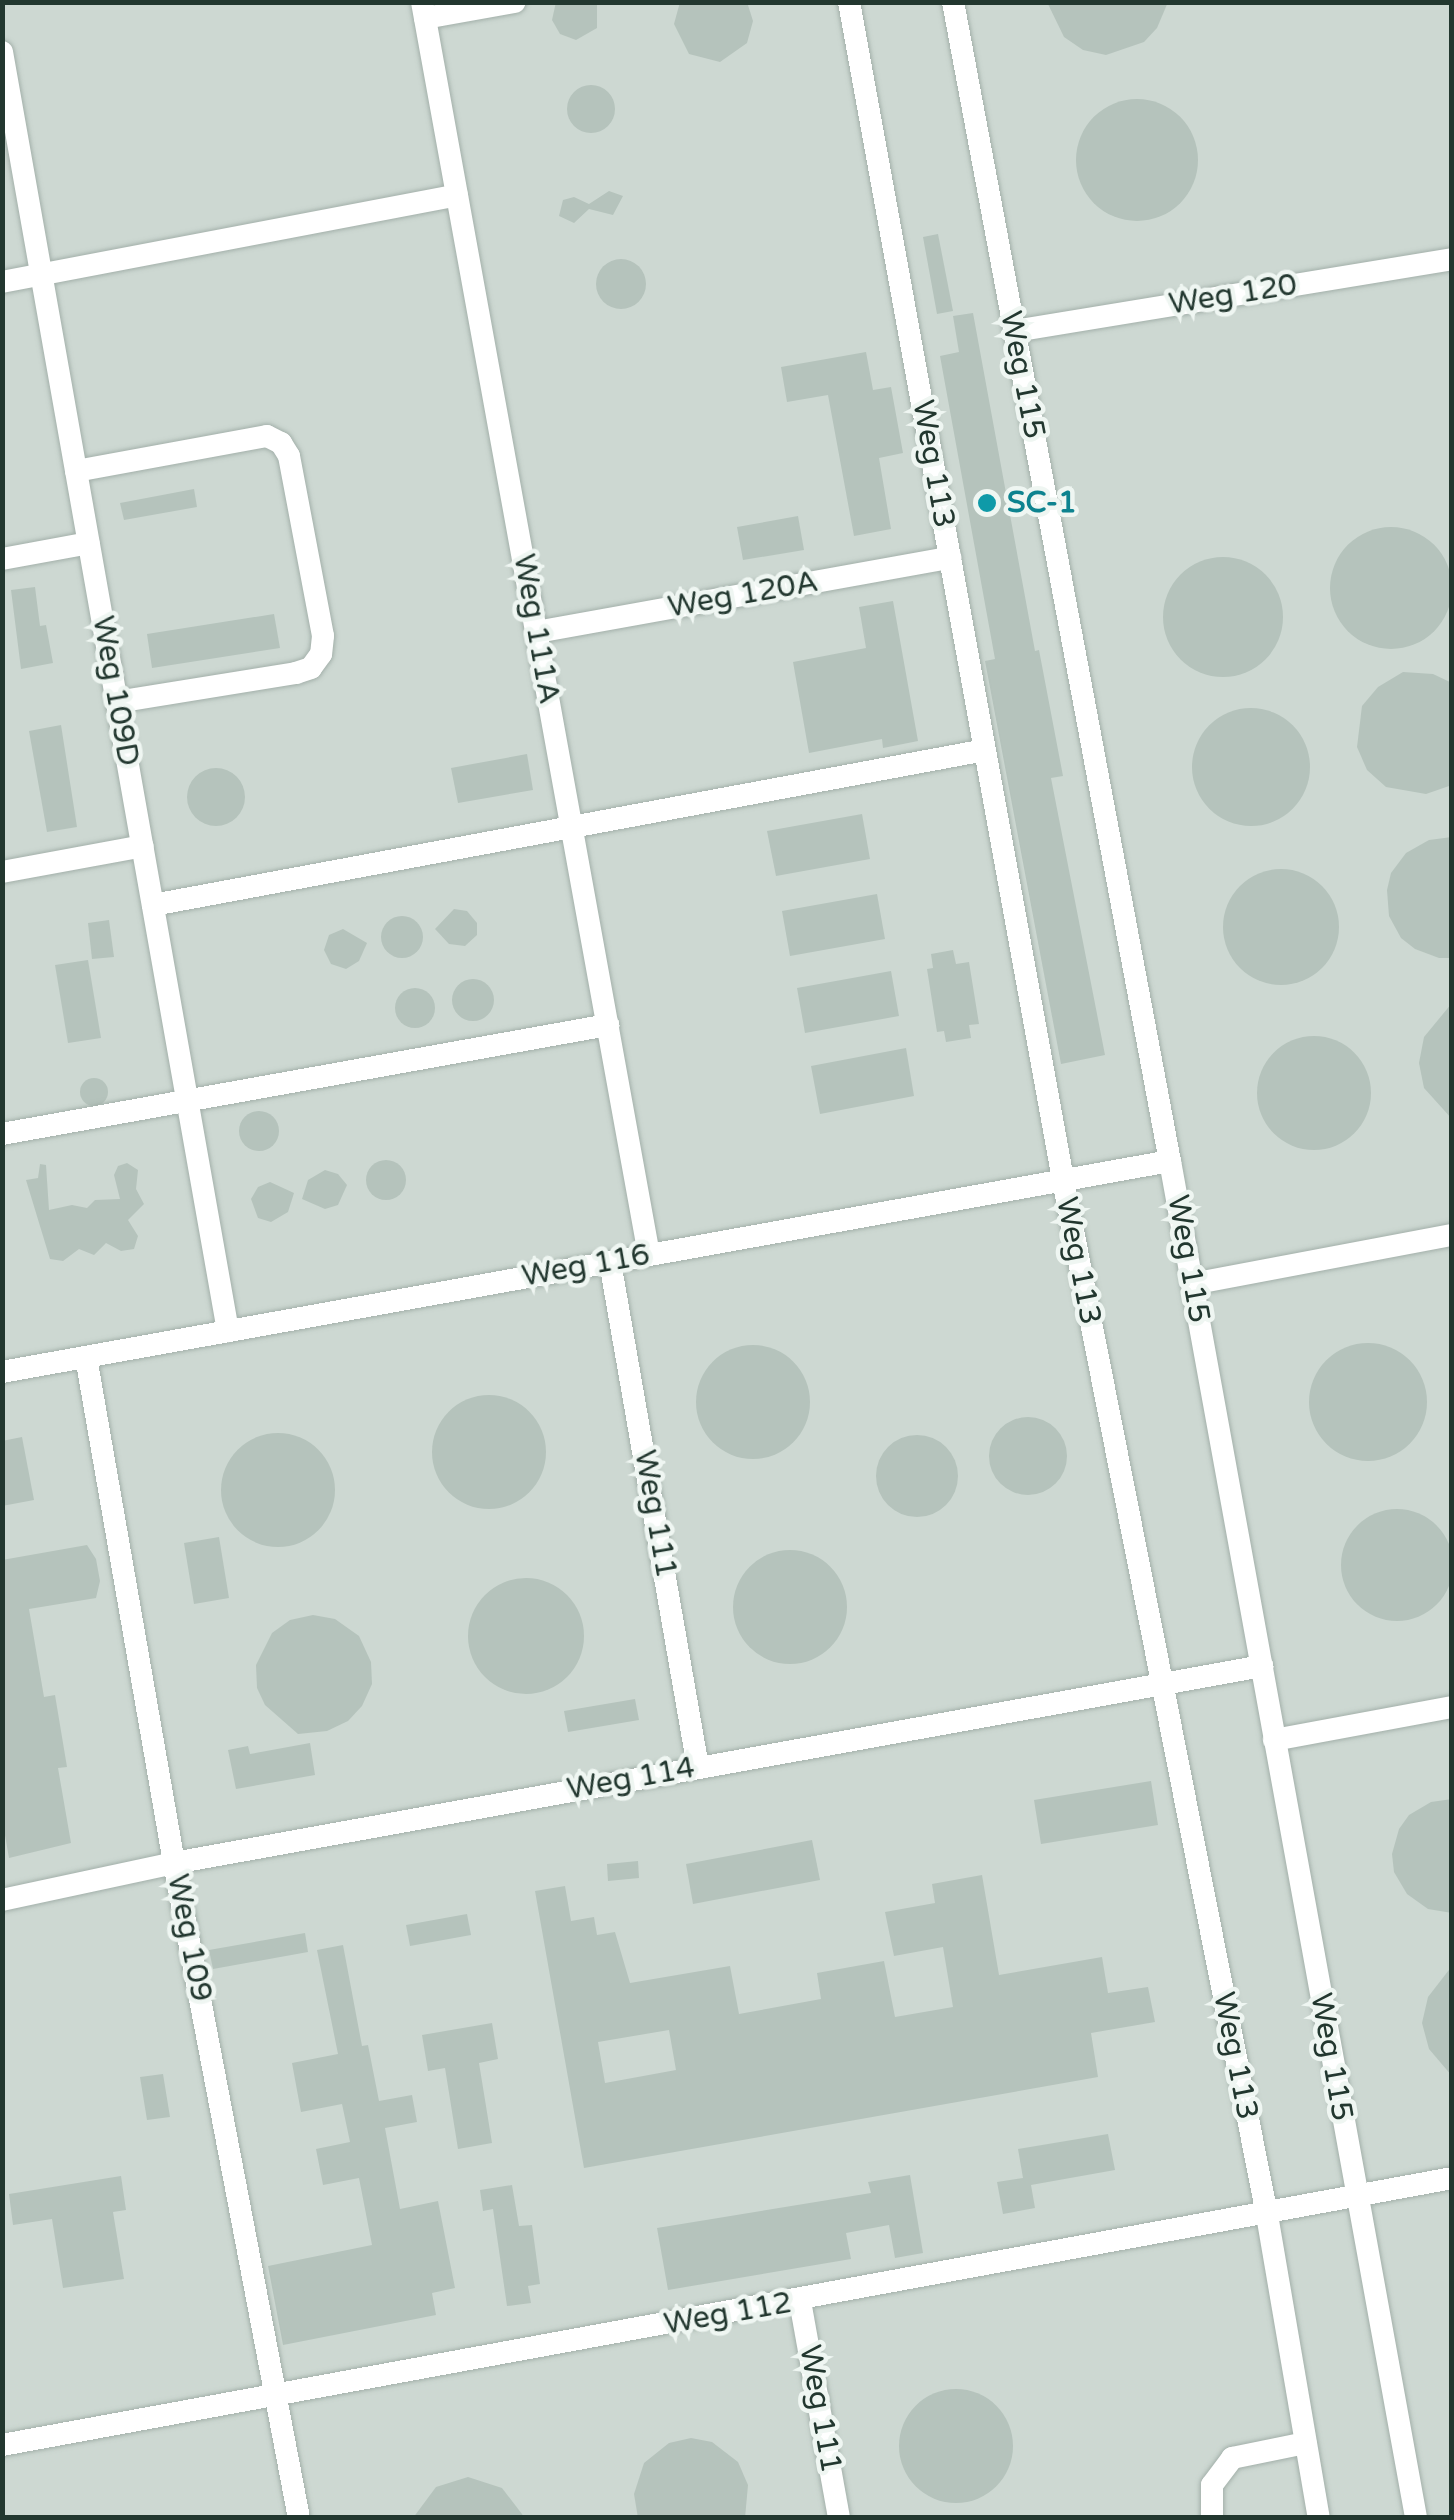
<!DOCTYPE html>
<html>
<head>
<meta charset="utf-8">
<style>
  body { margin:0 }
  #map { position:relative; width:1454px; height:2520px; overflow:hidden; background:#dfe9e4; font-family:"Varela Round",sans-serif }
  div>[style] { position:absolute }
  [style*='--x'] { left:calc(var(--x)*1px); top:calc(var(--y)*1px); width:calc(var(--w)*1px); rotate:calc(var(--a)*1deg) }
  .built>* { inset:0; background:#cdd8d2 }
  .building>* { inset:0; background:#b5c3bc }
  .round { border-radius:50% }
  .roads { filter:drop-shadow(0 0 2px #a3b0aa) drop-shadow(0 0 2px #a3b0aa) }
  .minor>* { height:22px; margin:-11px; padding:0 11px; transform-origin:11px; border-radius:11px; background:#fff }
  .dots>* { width:28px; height:28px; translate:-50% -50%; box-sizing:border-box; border:5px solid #eff6f2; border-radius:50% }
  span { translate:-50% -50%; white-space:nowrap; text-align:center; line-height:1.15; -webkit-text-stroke:9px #eff6f2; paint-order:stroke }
  .street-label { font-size:30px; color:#22372f }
  .culture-label { font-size:30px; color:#0d838f; font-weight:700 }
  .left { translate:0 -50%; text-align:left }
  .frame { position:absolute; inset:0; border:5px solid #22372f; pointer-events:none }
</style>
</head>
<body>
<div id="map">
  <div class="built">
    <div style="clip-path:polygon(3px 3px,1451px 3px,1451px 2517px,3px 2517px)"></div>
  </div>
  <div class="building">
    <div style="clip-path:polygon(556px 2px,597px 2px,597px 28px,576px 40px,560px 34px,552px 20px)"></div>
    <div style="clip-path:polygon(680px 2px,747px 2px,753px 21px,747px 43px,720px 62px,689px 54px,674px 24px)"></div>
    <div style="clip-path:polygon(1047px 2px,1168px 2px,1157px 28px,1144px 42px,1106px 55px,1083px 50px,1064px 37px)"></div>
    <div class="round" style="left:567px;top:85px;width:48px;height:48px"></div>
    <div class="round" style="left:1076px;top:99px;width:122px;height:122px"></div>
    <div style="clip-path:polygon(609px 191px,623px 196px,613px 215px,589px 209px,574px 223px,559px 216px,563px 200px,574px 197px,589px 204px)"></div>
    <div style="clip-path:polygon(938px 234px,953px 311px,937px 314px,923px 237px)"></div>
    <div class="round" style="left:596px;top:259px;width:50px;height:50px"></div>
    <div style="clip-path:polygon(973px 313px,1035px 651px,1039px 650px,1063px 776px,1051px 778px,1105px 1055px,1061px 1064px,985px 661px,995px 659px,940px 356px,959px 352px,953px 316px)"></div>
    <div style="clip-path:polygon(866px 352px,873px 390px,891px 387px,903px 453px,879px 458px,891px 529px,854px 536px,828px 395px,787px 402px,781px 367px)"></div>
    <div style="clip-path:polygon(194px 489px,197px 507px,124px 520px,120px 503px)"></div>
    <div style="clip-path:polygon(798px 516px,804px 550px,743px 560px,737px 527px)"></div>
    <div class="round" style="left:1330px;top:527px;width:122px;height:122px"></div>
    <div class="round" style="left:1163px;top:557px;width:120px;height:120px"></div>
    <div style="clip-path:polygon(35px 587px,40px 626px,46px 625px,53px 663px,21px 669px,11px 590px)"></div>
    <div style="clip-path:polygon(893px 601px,918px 741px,883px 748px,882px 739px,809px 753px,793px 662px,866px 648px,859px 607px)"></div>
    <div style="clip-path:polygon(274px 614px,280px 648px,152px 668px,147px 634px)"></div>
    <div style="clip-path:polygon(1403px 672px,1433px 674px,1452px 683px,1452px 785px,1426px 794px,1386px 787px,1367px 770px,1357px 747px,1362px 706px,1378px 687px)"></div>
    <div class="round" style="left:1192px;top:708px;width:118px;height:118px"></div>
    <div style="clip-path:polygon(61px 725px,77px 827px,47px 832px,29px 731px)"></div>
    <div style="clip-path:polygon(527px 754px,533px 790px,458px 803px,451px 768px)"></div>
    <div class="round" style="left:187px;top:768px;width:58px;height:58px"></div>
    <div style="clip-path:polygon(862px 814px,870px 859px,776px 876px,767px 831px)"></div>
    <div style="clip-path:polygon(1452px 837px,1452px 958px,1439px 958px,1415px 949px,1401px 938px,1389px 916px,1387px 890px,1391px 873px,1406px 853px,1429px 840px)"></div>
    <div class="round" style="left:1223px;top:869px;width:116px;height:116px"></div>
    <div style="clip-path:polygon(877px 894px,885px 939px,790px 956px,782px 911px)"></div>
    <div style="clip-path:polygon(454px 909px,467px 911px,477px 923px,477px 935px,465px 946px,449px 944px,435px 929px)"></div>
    <div class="round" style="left:381px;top:916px;width:42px;height:42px"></div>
    <div style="clip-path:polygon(109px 920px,114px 957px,92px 959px,88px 923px)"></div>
    <div style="clip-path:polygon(343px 929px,367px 943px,359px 961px,346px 969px,331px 964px,324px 950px,329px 935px)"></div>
    <div style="clip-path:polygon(953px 950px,956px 964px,969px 962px,979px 1024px,969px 1025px,971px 1038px,946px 1042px,944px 1031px,937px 1032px,927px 969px,933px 968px,931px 954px)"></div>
    <div style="clip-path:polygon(88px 960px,101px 1038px,68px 1043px,55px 965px)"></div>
    <div style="clip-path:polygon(891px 971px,899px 1016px,805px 1033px,797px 988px)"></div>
    <div class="round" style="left:452px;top:979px;width:42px;height:42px"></div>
    <div class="round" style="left:395px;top:988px;width:40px;height:40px"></div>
    <div style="clip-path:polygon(1452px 1003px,1452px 1119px,1424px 1088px,1419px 1063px,1424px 1037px)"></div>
    <div class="round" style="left:1257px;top:1036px;width:114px;height:114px"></div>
    <div style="clip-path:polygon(906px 1048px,914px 1096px,820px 1114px,811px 1066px)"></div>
    <div class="round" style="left:80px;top:1078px;width:28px;height:28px"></div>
    <div class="round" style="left:239px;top:1111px;width:40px;height:40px"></div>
    <div class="round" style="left:366px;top:1160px;width:40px;height:40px"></div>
    <div style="clip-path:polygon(127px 1163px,138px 1170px,136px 1189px,144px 1204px,128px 1220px,138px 1236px,134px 1249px,121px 1251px,106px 1243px,94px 1255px,79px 1249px,63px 1261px,50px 1259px,26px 1180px,38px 1178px,40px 1164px,46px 1165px,49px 1210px,72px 1205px,87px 1208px,95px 1200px,120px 1199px,114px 1175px,118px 1166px)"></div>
    <div style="clip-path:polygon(325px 1170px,338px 1174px,347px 1185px,338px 1205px,325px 1209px,302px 1199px,308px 1180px)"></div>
    <div style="clip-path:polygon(270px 1182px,294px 1193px,288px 1212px,271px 1222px,258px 1218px,251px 1199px,258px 1187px)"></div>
    <div class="round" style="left:1309px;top:1343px;width:118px;height:118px"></div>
    <div class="round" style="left:696px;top:1345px;width:114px;height:114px"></div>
    <div class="round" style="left:432px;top:1395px;width:114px;height:114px"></div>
    <div class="round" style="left:989px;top:1417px;width:78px;height:78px"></div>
    <div class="round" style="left:221px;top:1433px;width:114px;height:114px"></div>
    <div class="round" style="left:876px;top:1435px;width:82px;height:82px"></div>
    <div style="clip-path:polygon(22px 1437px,34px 1500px,2px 1506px,2px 1441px)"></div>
    <div class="round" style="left:1341px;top:1509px;width:112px;height:112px"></div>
    <div style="clip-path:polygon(219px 1537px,229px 1598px,194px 1604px,184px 1543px)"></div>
    <div style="clip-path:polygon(87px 1545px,96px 1559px,100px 1581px,96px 1598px,29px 1609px,44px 1697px,55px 1695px,67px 1767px,58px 1768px,71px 1843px,9px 1858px,2px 1818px,2px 1560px)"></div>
    <div class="round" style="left:733px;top:1550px;width:114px;height:114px"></div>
    <div class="round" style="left:468px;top:1578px;width:116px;height:116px"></div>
    <div style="clip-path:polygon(313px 1615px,335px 1619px,359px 1636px,371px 1662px,372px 1684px,362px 1706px,348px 1721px,327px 1731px,298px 1734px,265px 1705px,257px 1688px,256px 1665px,272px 1633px,290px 1620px)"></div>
    <div style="clip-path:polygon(635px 1699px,639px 1720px,568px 1732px,564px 1711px)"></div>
    <div style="clip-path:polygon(310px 1743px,315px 1775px,236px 1789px,228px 1750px,248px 1746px,250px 1754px)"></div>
    <div style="clip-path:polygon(1151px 1781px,1158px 1825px,1041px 1844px,1034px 1800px)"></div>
    <div style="clip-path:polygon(1452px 1799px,1452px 1913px,1428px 1909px,1407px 1894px,1394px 1872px,1392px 1854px,1399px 1829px,1409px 1815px,1431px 1802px)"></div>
    <div style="clip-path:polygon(812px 1840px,820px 1880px,693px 1904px,686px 1864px)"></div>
    <div style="clip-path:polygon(638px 1861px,639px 1878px,608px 1881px,607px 1864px)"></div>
    <div style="clip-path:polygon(evenodd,982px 1875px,999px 1975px,1102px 1957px,1108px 1993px,1148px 1987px,1155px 2022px,1091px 2033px,1098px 2077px,584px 2168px,535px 1891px,565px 1886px,571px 1921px,594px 1917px,597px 1935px,615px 1932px,630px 1983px,730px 1966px,739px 2014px,821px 1999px,817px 1973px,884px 1961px,895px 2017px,953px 2007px,943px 1947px,894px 1956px,885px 1912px,935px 1903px,932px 1884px,982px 1875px,669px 2030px,676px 2070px,605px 2083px,598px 2042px,669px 2030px)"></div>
    <div style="clip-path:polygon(467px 1914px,471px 1935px,410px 1946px,406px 1925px)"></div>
    <div style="clip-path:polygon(305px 1933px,308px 1952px,213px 1969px,209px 1950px)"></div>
    <div style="clip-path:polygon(343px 1945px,362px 2046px,368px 2045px,379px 2101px,412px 2095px,417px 2122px,385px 2128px,400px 2209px,438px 2201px,455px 2288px,432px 2293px,436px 2315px,283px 2345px,268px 2266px,372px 2245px,359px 2178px,323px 2185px,316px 2149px,350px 2142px,342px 2104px,301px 2112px,292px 2063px,338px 2054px,317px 1950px)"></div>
    <div style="clip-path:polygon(1452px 1966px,1452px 2076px,1429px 2049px,1422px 2023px,1428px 1997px)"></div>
    <div style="clip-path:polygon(492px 2023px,498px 2059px,479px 2063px,492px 2143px,458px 2149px,445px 2068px,428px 2071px,422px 2035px)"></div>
    <div style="clip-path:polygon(163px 2074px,170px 2117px,147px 2120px,140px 2077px)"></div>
    <div style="clip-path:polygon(1108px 2134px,1115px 2170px,1031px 2185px,1035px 2208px,1003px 2214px,997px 2182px,1023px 2178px,1018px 2149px)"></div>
    <div style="clip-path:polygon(910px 2175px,923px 2253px,895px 2258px,889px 2225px,846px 2233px,851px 2259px,668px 2290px,657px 2228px,871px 2193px,868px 2182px)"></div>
    <div style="clip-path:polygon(121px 2176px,126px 2210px,113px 2212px,124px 2279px,63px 2288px,52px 2219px,13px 2225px,9px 2194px)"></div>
    <div style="clip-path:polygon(512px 2185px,519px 2226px,532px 2225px,540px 2284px,528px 2286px,531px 2303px,507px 2306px,493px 2209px,483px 2211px,480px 2190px)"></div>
    <div class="round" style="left:899px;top:2389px;width:114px;height:114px"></div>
    <div style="clip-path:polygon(691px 2438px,712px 2442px,738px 2462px,748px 2485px,745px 2518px,638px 2518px,634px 2494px,644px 2463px,669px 2443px)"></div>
    <div style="clip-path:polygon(468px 2477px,502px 2488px,525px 2518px,413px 2518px,436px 2487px)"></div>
  </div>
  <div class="roads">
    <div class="minor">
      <div style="--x:422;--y:2;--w:1273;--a:79.73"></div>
      <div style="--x:849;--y:2;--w:1197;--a:79.7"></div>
      <div style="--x:1063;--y:1180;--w:1055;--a:78.85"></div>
      <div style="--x:1267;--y:2215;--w:307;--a:80.3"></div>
      <div style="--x:953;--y:2;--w:1179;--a:79.4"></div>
      <div style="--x:1170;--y:1161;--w:1379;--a:79.72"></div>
      <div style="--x:425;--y:18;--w:91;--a:-10.1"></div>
      <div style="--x:2;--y:52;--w:1299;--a:79.98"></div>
      <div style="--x:2;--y:282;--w:463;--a:-10.8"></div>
      <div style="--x:1014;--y:331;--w:444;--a:-9.3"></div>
      <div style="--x:76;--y:471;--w:194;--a:-10.4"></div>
      <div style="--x:267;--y:436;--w:16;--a:27"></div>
      <div style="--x:281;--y:443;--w:15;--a:58"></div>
      <div style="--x:289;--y:456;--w:183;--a:79.3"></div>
      <div style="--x:323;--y:636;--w:18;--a:96"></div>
      <div style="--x:321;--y:654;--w:17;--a:126"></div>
      <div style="--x:311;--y:668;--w:16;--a:162"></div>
      <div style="--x:296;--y:673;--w:181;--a:170.8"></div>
      <div style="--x:2;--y:559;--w:88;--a:-10.4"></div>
      <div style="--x:537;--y:632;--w:420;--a:-10.2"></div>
      <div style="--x:2;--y:872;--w:143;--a:-10.4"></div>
      <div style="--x:153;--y:905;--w:846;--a:-10.55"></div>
      <div style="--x:2;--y:1134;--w:616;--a:-10.2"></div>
      <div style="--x:610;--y:1262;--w:513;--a:80.12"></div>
      <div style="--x:1192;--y:1284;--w:265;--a:-10.7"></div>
      <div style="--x:86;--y:1357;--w:514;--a:80.13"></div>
      <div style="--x:174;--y:1863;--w:667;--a:79.2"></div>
      <div style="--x:2;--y:1372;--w:1187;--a:-10.24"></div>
      <div style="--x:1274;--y:1740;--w:181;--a:-10.5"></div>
      <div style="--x:2;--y:1900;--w:176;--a:-12.1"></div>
      <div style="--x:174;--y:1863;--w:1106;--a:-10.26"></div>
      <div style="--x:800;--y:2301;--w:220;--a:79.8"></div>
      <div style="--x:2;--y:2445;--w:1474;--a:-10.43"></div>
      <div style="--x:1212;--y:2518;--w:33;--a:-90"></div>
      <div style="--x:1212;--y:2485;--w:34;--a:-53"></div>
      <div style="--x:1232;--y:2458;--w:75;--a:-11.6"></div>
    </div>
  </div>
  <div class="dots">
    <div style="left:987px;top:503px;background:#0f9aa8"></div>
  </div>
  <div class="street-label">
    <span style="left:1233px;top:295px;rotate:-9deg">Weg 120</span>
    <span style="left:1022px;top:375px;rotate:79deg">Weg 115</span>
    <span style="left:933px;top:464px;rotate:80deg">Weg 113</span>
    <span style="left:743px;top:595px;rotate:-10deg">Weg 120A</span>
    <span style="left:536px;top:629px;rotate:80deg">Weg 111A</span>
    <span style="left:115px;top:691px;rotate:80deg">Weg 109D</span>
    <span style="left:1188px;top:1259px;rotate:80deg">Weg 115</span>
    <span style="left:1078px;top:1261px;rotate:79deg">Weg 113</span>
    <span style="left:586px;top:1266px;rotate:-10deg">Weg 116</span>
    <span style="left:655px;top:1514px;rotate:80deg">Weg 111</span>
    <span style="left:631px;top:1779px;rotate:-10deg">Weg 114</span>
    <span style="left:189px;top:1938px;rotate:79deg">Weg 109</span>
    <span style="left:1235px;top:2056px;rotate:79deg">Weg 113</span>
    <span style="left:1331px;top:2057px;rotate:80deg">Weg 115</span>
    <span style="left:728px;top:2314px;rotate:-10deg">Weg 112</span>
    <span style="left:820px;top:2409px;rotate:80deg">Weg 111</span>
  </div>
  <div class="culture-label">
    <span class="left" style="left:1007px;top:503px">SC-1</span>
  </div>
  <div class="frame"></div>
</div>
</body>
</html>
